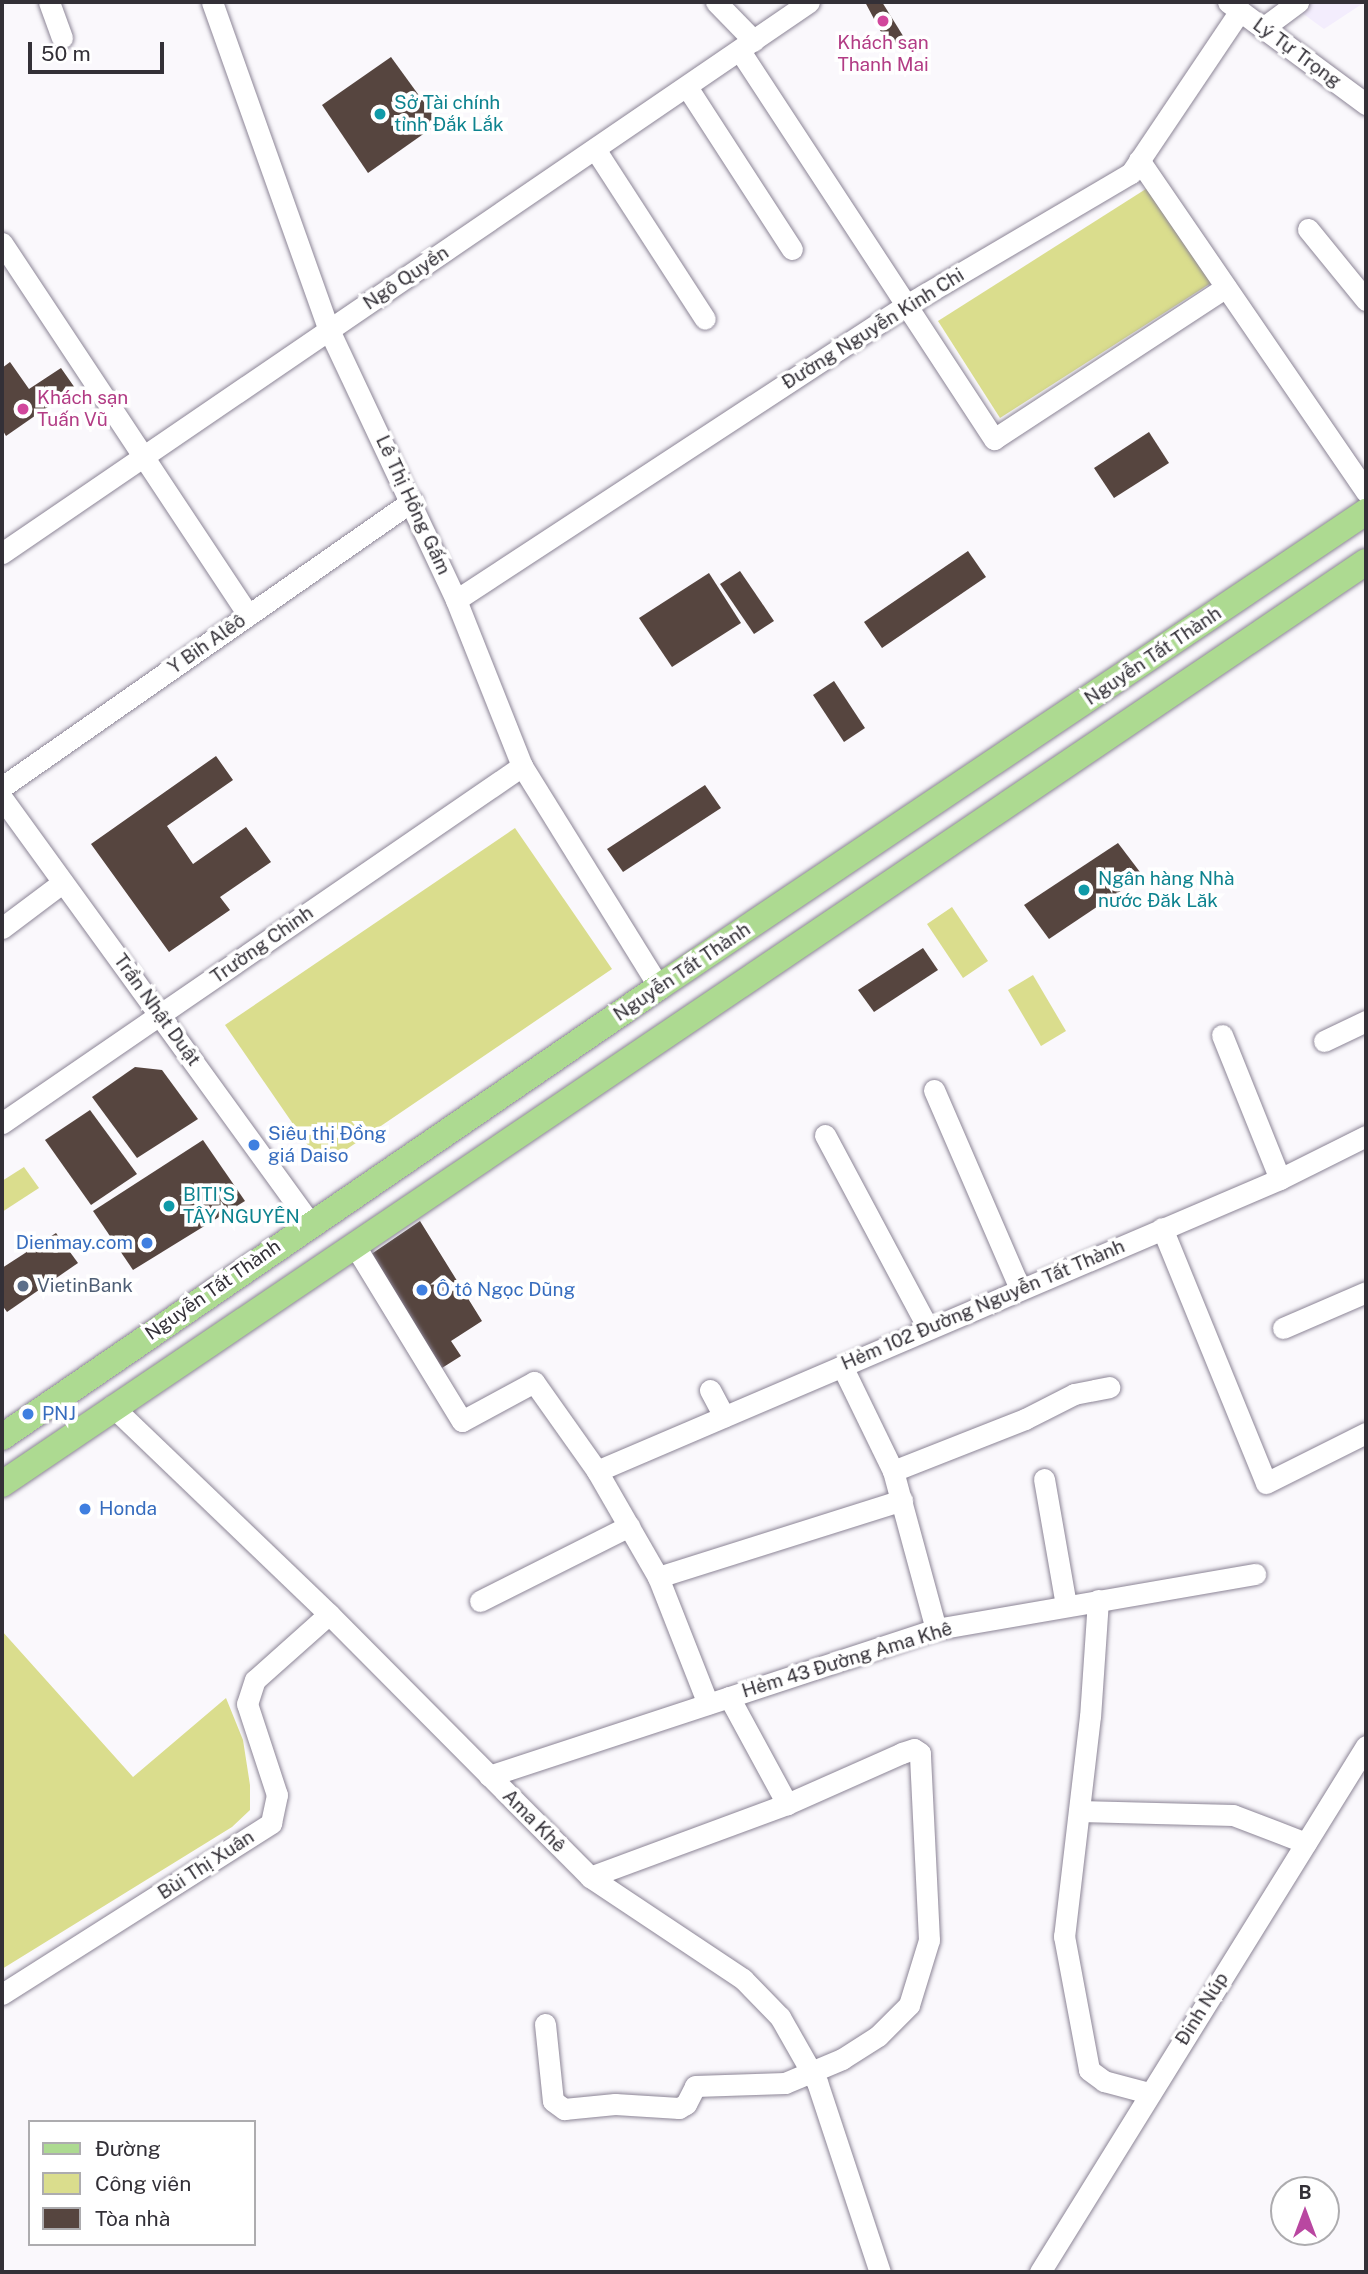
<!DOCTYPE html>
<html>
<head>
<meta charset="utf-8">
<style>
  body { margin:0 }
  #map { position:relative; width:1368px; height:2274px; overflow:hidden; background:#faf8fc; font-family:"Public Sans",sans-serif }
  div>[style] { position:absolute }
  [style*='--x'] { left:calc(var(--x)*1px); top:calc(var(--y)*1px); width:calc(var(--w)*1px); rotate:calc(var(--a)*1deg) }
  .built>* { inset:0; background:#f3edfd }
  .green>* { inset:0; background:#dadd8d }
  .building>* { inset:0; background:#56453f }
  .roads { filter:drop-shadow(0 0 2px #8c8596) drop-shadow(0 0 2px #8c8596) }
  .minor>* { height:21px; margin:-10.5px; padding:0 10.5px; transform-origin:10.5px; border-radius:10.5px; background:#fff }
  .major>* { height:26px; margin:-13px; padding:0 13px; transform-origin:13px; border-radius:13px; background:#adda91 }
  .dots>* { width:19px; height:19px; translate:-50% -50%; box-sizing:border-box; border:4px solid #fff; border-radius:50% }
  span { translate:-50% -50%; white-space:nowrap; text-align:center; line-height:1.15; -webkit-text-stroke:7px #fff; paint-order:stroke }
  .hotel-label { font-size:19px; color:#b23c85 }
  .left { translate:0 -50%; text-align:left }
  .street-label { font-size:19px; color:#333037 }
  .culture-label { font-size:19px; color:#0d838f }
  .shop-label { font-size:19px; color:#366cbe }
  .right { translate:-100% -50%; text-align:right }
  .service-label { font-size:19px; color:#4e5e75 }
  .frame { position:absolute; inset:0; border:4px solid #333037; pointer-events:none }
  .legend { position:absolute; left:28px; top:2120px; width:228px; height:126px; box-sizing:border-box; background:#fff; border:2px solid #adacaf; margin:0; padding:9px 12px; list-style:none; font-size:21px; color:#333037 }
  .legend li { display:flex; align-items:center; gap:14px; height:35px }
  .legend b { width:35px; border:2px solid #adacaf }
  .north { position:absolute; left:1270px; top:2176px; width:70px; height:70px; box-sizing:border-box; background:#fff; border:2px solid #adacaf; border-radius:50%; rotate:0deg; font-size:19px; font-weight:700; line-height:28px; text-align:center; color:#333037 }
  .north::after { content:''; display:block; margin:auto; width:24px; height:32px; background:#b947a1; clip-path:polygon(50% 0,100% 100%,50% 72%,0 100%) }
  .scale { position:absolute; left:28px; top:42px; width:136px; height:32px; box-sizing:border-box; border:4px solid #333037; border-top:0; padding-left:9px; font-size:21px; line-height:24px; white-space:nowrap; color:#333037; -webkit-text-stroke:5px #fff; paint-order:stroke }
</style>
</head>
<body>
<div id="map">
  <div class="built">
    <div style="clip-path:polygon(1287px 2px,1365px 2px,1324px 29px)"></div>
  </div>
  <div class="green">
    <div style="clip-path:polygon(1149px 187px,1211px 283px,1000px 418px,938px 321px)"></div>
    <div style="clip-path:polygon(515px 828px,612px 969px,322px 1166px,225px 1025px)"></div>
    <div style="clip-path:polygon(952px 907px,988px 961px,963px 978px,927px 924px)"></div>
    <div style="clip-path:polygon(1033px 975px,1066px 1031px,1041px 1046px,1008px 990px)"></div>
    <div style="clip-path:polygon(24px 1167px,39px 1188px,2px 1212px,2px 1181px)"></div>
    <div style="clip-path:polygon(2px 1631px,133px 1777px,226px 1698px,243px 1740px,250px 1785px,250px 1810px,232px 1827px,2px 1969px)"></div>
  </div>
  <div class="building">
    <div style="clip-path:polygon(865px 2px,882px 2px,905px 39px,890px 49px)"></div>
    <div style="clip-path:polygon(391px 57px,439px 123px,368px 173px,322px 105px)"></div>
    <div style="clip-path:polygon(10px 362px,29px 389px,61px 368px,75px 388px,6px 436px,2px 429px,2px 368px)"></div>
    <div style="clip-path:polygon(1149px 432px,1169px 463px,1114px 498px,1094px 468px)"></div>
    <div style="clip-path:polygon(968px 551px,986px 577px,882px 648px,864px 622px)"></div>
    <div style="clip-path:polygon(740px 571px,774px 621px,754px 634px,720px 584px)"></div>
    <div style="clip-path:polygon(709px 573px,741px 623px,672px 667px,639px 618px)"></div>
    <div style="clip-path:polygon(834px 681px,865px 728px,844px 742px,813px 695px)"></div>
    <div style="clip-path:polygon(216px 756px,233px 780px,167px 826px,193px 864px,246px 827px,271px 862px,220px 897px,230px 910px,169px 952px,91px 844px)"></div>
    <div style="clip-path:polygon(705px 785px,721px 808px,623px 872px,607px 849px)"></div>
    <div style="clip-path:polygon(1118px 843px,1143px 876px,1049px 939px,1024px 905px)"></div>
    <div style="clip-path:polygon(923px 948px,938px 970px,874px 1012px,858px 990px)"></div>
    <div style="clip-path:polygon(135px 1067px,162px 1070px,198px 1119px,137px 1158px,92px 1097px)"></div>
    <div style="clip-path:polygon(90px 1110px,137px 1174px,91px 1205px,45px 1140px)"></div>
    <div style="clip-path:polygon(203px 1140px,245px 1201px,133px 1270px,93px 1211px)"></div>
    <div style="clip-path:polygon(420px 1221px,482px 1321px,451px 1341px,461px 1356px,434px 1373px,364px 1259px)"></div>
    <div style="clip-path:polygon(56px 1233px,78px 1263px,7px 1312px,2px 1305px,2px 1268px)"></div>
  </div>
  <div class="roads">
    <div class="minor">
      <div style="--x:49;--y:2;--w:38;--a:70"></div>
      <div style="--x:212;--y:2;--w:348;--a:70.4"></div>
      <div style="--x:329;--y:330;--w:298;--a:64.8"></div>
      <div style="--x:456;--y:600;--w:179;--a:68.3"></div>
      <div style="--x:522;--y:766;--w:260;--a:58.2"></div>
      <div style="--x:716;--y:2;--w:54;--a:45.7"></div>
      <div style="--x:1228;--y:2;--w:172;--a:36.5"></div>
      <div style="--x:1263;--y:28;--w:44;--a:-36.6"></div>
      <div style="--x:740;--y:51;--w:464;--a:56.8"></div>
      <div style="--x:994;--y:439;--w:277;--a:-33.2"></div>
      <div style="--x:687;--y:87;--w:193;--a:57.1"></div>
      <div style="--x:595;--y:149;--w:202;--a:57.1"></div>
      <div style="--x:1139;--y:160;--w:402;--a:55.6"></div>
      <div style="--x:1308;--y:229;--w:92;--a:50.8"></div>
      <div style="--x:2;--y:243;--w:446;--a:56.5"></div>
      <div style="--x:2;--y:553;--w:977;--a:-34.32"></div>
      <div style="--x:456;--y:600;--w:537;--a:-33.22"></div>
      <div style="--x:905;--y:306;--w:262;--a:-30.5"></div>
      <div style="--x:1131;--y:173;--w:195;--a:-56.1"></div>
      <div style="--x:2;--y:787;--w:500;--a:-34.9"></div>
      <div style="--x:2;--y:798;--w:525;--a:54.07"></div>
      <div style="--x:2;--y:928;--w:76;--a:-37"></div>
      <div style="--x:1222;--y:1035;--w:155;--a:68.1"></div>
      <div style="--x:1324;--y:1041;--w:47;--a:-25.5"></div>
      <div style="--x:934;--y:1090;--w:217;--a:66.6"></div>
      <div style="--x:2;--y:1123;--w:631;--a:-34.47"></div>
      <div style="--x:825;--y:1135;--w:219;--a:61.9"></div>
      <div style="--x:1162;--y:1228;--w:275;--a:67.8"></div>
      <div style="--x:1266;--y:1483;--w:112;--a:-26.6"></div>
      <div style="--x:355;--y:1246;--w:205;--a:58.6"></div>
      <div style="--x:462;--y:1421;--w:82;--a:-28.4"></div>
      <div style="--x:534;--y:1382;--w:109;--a:54.7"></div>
      <div style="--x:597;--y:1471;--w:122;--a:60.1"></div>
      <div style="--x:658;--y:1577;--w:136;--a:68.5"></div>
      <div style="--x:1283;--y:1328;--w:90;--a:-23.4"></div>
      <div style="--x:842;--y:1366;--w:117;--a:64.1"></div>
      <div style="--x:893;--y:1471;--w:164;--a:74.8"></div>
      <div style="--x:710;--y:1390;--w:30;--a:62"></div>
      <div style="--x:112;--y:1406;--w:301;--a:43.8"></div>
      <div style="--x:329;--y:1614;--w:371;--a:45.2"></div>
      <div style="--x:590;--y:1877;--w:184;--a:33.7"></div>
      <div style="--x:743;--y:1979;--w:53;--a:45.8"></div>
      <div style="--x:780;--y:2017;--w:75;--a:60.4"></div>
      <div style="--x:817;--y:2082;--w:200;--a:71.7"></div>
      <div style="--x:597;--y:1471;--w:743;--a:-23.15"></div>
      <div style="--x:1280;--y:1179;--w:96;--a:-26.6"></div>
      <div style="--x:893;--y:1471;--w:142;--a:-21.5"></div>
      <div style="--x:1025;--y:1419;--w:55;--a:-27"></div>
      <div style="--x:1074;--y:1394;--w:36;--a:-11"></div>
      <div style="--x:1044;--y:1479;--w:128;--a:80.1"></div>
      <div style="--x:658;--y:1577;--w:256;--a:-17.5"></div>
      <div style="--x:1098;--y:1600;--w:116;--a:93.9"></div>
      <div style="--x:1090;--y:1716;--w:222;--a:96.7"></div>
      <div style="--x:1064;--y:1936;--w:136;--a:79.4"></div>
      <div style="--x:1089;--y:2070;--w:19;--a:36"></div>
      <div style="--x:1104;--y:2081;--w:47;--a:14.9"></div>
      <div style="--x:480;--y:1601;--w:167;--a:-26.7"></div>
      <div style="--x:729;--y:1697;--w:122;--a:61.5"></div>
      <div style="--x:489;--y:1776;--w:471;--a:-18.2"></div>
      <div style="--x:936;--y:1629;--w:324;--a:-9.8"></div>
      <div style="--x:1079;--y:1811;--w:154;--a:1.5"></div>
      <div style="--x:1233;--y:1815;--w:78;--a:21"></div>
      <div style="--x:2;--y:1994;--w:319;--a:-32.4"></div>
      <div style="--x:271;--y:1823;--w:29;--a:-78"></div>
      <div style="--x:277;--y:1795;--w:96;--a:-108.2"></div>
      <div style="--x:247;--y:1704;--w:25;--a:-72"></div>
      <div style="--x:255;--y:1680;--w:99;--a:-41.7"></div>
      <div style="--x:545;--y:2024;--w:77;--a:84.1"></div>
      <div style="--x:553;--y:2101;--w:14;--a:36"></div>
      <div style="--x:564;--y:2109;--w:51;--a:-5.6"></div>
      <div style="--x:615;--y:2104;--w:64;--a:3.6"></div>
      <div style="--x:679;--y:2108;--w:8;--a:-30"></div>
      <div style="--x:686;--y:2104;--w:20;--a:-63"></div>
      <div style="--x:695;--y:2086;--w:90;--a:-1.9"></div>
      <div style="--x:785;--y:2083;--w:62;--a:-22.8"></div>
      <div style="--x:842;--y:2059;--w:43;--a:-32.6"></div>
      <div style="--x:878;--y:2036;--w:44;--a:-45"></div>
      <div style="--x:909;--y:2005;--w:68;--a:-72.9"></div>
      <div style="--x:929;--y:1940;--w:187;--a:-92.8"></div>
      <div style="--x:920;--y:1753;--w:7;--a:-146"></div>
      <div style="--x:914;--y:1749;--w:13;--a:162"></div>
      <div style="--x:902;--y:1753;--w:126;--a:156.1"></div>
      <div style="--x:787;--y:1804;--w:210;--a:159.7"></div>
      <div style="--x:1040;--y:2272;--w:619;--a:-58.21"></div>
    </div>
    <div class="major">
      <div style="--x:2;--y:1437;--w:796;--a:-34.41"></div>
      <div style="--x:659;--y:987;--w:852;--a:-33.9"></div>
      <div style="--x:2;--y:1484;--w:1646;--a:-34.06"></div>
    </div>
  </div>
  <div class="dots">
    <div style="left:883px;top:21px;background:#d1479c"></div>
    <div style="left:380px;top:114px;background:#0f9aa8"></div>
    <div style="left:23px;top:409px;background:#d1479c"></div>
    <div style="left:1084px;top:890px;background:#0f9aa8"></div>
    <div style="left:254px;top:1145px;background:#3f7fe0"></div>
    <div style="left:169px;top:1206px;background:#0f9aa8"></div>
    <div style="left:147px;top:1243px;background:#3f7fe0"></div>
    <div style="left:23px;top:1286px;background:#5c6f8a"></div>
    <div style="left:422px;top:1290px;background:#3f7fe0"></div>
    <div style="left:28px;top:1414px;background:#3f7fe0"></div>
    <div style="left:85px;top:1509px;background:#3f7fe0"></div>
  </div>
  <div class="hotel-label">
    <span style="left:883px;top:54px">Khách sạn<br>Thanh Mai</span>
    <span class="left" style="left:37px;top:409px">Khách sạn<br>Tuấn Vũ</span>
  </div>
  <div class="street-label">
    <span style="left:1297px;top:53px;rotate:36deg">Lý Tự Trọng</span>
    <span style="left:406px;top:278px;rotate:-34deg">Ngô Quyền</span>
    <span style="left:873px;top:329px;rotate:-32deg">Đường Nguyễn Kinh Chi</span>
    <span style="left:413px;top:505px;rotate:65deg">Lê Thị Hồng Gấm</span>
    <span style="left:207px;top:644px;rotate:-35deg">Y Bih Alêô</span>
    <span style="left:1153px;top:656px;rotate:-34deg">Nguyễn Tất Thành</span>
    <span style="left:262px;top:945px;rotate:-35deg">Trường Chinh</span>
    <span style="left:682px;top:972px;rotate:-34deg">Nguyễn Tất Thành</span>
    <span style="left:157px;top:1010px;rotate:54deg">Trần Nhật Duật</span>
    <span style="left:213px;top:1290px;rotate:-35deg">Nguyễn Tất Thành</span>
    <span style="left:983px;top:1305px;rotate:-23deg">Hẻm 102 Đường Nguyễn Tất Thành</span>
    <span style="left:847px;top:1660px;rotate:-17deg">Hẻm 43 Đường Ama Khê</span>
    <span style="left:534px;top:1821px;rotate:45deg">Ama Khê</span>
    <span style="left:206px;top:1865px;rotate:-33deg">Bùi Thị Xuân</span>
    <span style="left:1202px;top:2009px;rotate:-58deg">Đinh Núp</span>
  </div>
  <div class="culture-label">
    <span class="left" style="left:394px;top:114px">Sở Tài chính<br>tỉnh Đắk Lắk</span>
    <span class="left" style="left:1098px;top:890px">Ngân hàng Nhà<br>nước Đăk Lăk</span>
    <span class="left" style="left:183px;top:1206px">BITI'S<br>TÂY NGUYÊN</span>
  </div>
  <div class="shop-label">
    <span class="left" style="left:268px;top:1145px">Siêu thị Đồng<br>giá Daiso</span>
    <span class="right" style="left:133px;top:1243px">Dienmay.com</span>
    <span class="left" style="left:436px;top:1290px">Ô tô Ngọc Dũng</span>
    <span class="left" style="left:42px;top:1414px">PNJ</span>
    <span class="left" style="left:99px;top:1509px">Honda</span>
  </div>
  <div class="service-label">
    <span class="left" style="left:37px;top:1286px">VietinBank</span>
  </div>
  <div class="frame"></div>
  <ul class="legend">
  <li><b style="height:9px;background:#adda91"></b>Đường</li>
  <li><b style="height:19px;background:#dadd8d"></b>Công viên</li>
  <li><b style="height:19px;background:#56453f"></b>Tòa nhà</li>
  </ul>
  <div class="north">B</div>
  <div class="scale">50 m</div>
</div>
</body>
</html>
